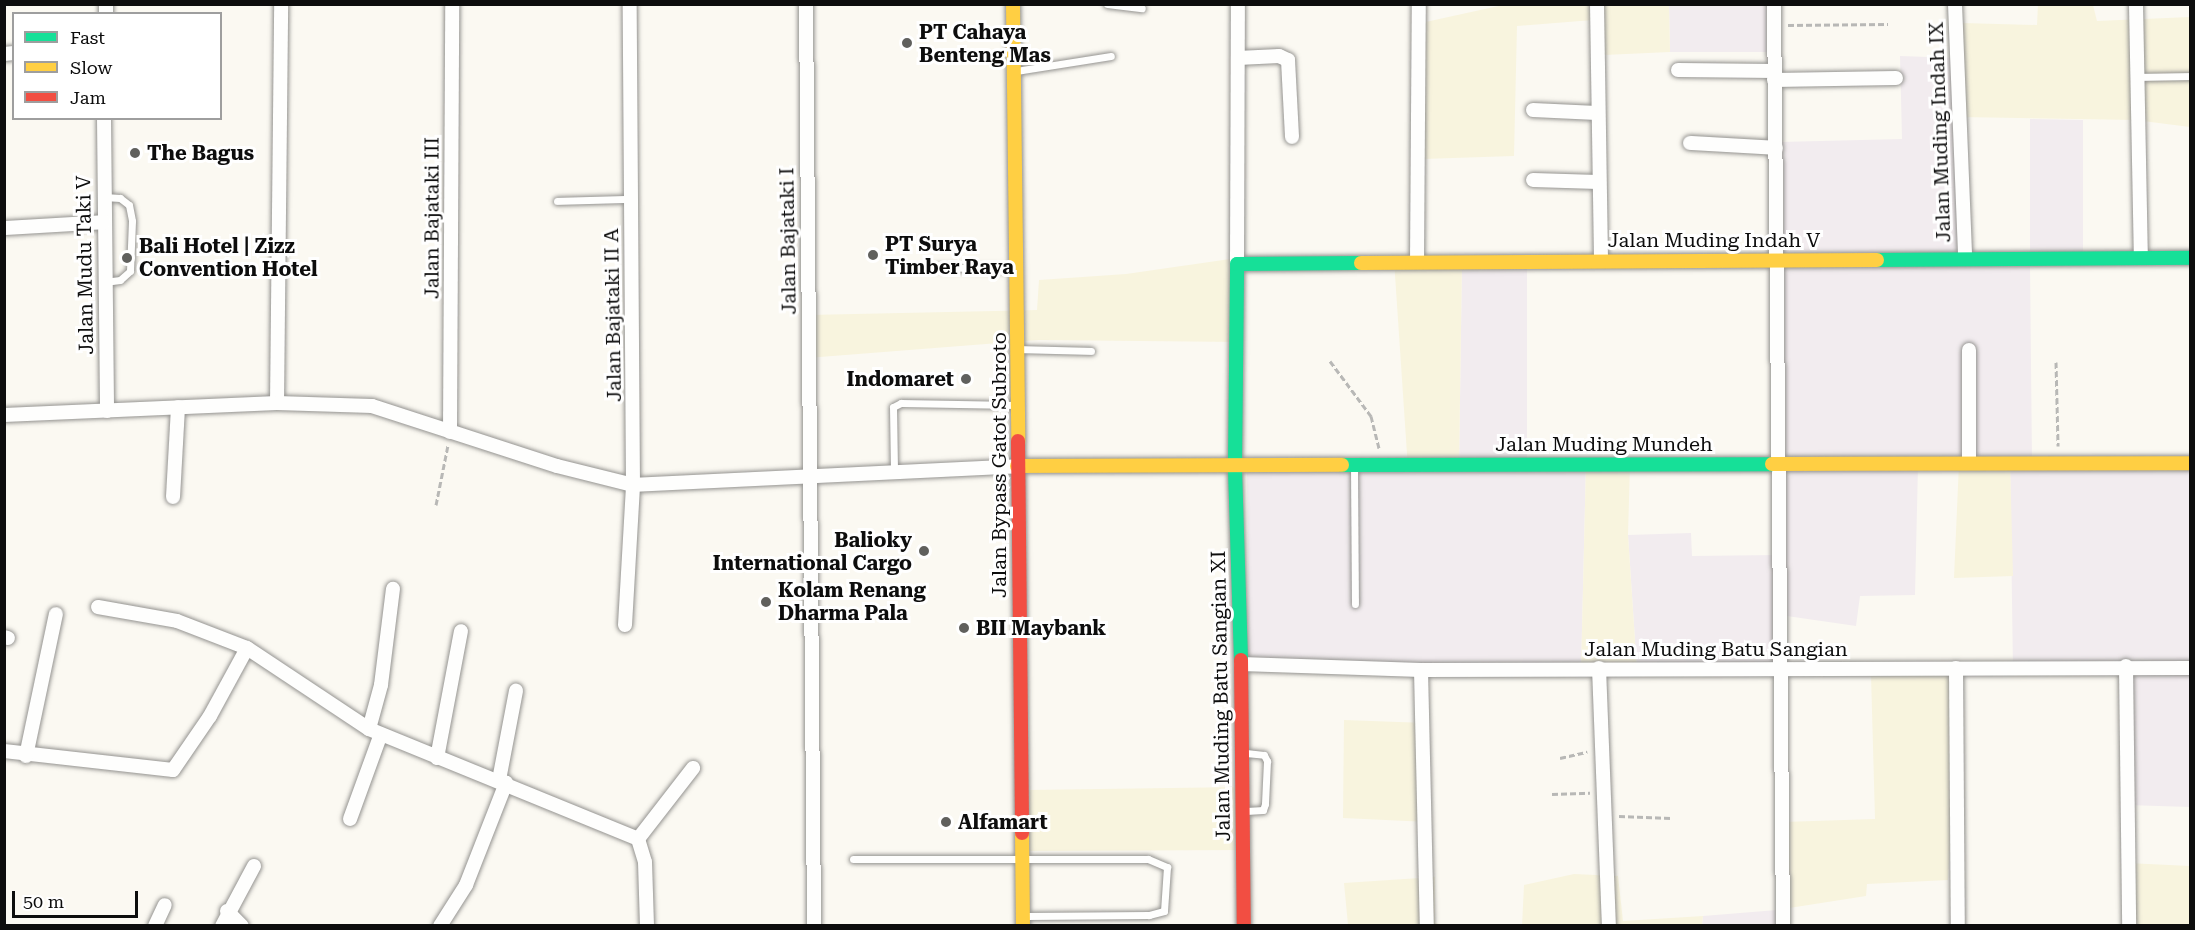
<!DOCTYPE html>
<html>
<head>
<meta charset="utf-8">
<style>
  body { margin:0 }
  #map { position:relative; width:2195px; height:930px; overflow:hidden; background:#fbf9f2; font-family:"Roboto Serif",serif }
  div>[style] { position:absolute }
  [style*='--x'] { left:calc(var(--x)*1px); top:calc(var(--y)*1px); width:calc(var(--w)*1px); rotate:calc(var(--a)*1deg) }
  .industrial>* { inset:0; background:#f2ecef }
  .farmland>* { inset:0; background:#f8f4de }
  .path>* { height:3px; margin-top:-1.5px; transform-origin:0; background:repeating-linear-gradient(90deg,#b8b8b6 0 6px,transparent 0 9px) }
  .roads { filter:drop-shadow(0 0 2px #949390) drop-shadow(0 0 2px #949390) }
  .lane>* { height:7px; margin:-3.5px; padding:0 3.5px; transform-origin:3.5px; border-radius:3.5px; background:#fefefd }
  .street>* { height:14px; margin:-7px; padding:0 7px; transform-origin:7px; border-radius:7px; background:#fefefd }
  .fast>* { height:14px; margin:-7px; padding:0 7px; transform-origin:7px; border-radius:7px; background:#16e098 }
  .slow>* { height:14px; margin:-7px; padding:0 7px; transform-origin:7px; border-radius:7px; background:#ffcf43 }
  .jam>* { height:14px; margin:-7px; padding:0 7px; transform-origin:7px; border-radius:7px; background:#f24e42 }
  .dots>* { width:16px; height:16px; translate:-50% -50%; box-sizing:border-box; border:3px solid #fff; border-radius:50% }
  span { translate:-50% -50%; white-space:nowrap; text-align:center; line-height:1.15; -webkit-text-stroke:6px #fff; paint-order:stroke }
  .poi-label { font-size:20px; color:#0d0d0d; font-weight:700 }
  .left { translate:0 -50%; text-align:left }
  .right { translate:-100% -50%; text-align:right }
  .street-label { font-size:20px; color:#0d0d0d }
  .frame { position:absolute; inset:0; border:6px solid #0d0d0d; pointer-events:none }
  .legend { position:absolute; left:12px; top:12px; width:210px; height:108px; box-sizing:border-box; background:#fff; border:2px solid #9e9e9e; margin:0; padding:8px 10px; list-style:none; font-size:18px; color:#0d0d0d }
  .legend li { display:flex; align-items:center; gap:12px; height:30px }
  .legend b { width:30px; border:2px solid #9e9e9e }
  .scale { position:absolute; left:12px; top:891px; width:126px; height:27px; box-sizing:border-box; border:3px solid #0d0d0d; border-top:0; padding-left:8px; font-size:18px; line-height:21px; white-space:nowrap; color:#0d0d0d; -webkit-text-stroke:4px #fff; paint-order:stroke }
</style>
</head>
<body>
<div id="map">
  <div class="industrial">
    <div style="clip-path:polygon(1669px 5px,1778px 5px,1777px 52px,1670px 52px)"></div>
    <div style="clip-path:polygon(1900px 56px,1957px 58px,1960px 265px,2030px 265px,2030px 119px,2083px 120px,2083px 263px,2030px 265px,2032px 462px,2190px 462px,2190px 807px,2127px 805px,2119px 670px,2013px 671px,2010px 460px,1918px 466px,1915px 595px,1860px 596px,1856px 626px,1780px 615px,1780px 677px,1637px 671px,1628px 535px,1691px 533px,1692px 556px,1777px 555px,1780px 142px,1902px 139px)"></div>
    <div style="clip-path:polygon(1462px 259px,1527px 261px,1527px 468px,1586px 463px,1581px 671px,1249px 669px,1247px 471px,1459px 468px)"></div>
    <div style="clip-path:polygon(1777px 910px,1777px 925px,1702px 926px,1703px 916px)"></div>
  </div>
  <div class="farmland">
    <div style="clip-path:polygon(2038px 4px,2093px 5px,2097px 21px,2190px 17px,2190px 127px,2135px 120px,1959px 117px,1962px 23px,2037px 25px)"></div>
    <div style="clip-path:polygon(1503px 5px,1669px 5px,1670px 52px,1604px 55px,1593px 20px,1517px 26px,1514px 156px,1423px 159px,1421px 23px)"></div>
    <div style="clip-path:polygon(1244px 257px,1241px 342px,1038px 340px,807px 358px,808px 315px,1037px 310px,1039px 280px,1126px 274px)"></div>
    <div style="clip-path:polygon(1462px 259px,1459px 468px,1408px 469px,1394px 260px)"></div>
    <div style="clip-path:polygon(2010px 460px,2013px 576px,1954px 578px,1959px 463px)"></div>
    <div style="clip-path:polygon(1586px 463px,1630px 464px,1628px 535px,1637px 671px,1581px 671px)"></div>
    <div style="clip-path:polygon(1961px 673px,1948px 880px,1867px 884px,1866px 896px,1777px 910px,1783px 822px,1875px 819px,1871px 675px)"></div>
    <div style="clip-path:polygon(1344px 720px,1426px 723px,1428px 822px,1343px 818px)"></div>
    <div style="clip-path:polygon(1242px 787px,1246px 850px,1028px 851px,1028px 790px)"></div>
    <div style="clip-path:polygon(2127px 863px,2190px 866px,2190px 925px,2126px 926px)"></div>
    <div style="clip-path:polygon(1574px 874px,1618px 876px,1623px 921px,1703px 916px,1702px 925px,1522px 926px,1524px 885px)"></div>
    <div style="clip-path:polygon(1435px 877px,1435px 923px,1446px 925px,1348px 925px,1344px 883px)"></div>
  </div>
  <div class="path">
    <div style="--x:1788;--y:25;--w:100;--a:-0.6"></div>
    <div style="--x:1330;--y:361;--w:69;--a:53.3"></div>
    <div style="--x:1371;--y:416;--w:33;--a:76"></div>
    <div style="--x:2056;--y:362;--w:84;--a:88.6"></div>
    <div style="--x:436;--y:505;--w:61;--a:-78.7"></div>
    <div style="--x:1560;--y:758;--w:28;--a:-13"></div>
    <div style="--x:1552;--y:794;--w:38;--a:-2"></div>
    <div style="--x:1619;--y:816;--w:52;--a:2.2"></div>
  </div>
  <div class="roads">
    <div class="lane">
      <div style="--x:1107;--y:4;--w:35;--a:7"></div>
      <div style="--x:1016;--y:71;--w:96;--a:-9"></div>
      <div style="--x:2138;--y:77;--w:52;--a:-1.1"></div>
      <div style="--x:104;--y:197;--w:16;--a:4"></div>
      <div style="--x:120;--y:198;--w:11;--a:38"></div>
      <div style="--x:129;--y:205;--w:16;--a:79"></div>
      <div style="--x:132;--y:221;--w:50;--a:92.3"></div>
      <div style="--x:130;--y:271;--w:13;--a:138"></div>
      <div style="--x:120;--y:280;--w:16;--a:173"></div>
      <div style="--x:557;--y:201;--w:73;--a:-1.6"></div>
      <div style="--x:935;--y:267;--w:77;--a:1.5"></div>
      <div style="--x:1019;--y:349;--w:72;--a:1.6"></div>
      <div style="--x:1354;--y:466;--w:138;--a:89.6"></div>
      <div style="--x:894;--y:470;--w:63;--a:-90.9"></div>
      <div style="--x:893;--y:407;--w:9;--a:-27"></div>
      <div style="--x:901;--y:403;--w:114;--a:1"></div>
      <div style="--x:1246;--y:753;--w:18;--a:6"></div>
      <div style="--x:1264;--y:755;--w:7;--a:63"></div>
      <div style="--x:1267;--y:761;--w:43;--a:92.7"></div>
      <div style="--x:1265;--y:804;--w:6;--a:108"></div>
      <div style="--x:1263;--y:810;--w:17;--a:177"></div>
      <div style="--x:853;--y:859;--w:295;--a:0"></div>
      <div style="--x:1148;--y:859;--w:21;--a:23"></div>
      <div style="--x:1167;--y:867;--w:44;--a:93.9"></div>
      <div style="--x:1164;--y:911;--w:16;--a:165"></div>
      <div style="--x:1149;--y:915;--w:123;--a:179.5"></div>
    </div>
    <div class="street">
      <div style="--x:806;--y:4;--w:922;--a:89.5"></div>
      <div style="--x:1597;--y:4;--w:256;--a:89.1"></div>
      <div style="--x:1774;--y:4;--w:922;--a:89.44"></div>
      <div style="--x:1955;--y:4;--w:253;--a:87.7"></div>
      <div style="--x:2136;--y:4;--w:253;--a:88.9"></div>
      <div style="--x:106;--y:14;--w:10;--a:-90"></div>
      <div style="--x:4;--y:54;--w:10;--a:-6"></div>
      <div style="--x:1238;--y:58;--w:41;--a:-2.8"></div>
      <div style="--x:1279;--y:56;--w:10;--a:24"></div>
      <div style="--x:1288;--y:60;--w:77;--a:87"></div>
      <div style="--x:1678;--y:70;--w:97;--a:0.6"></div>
      <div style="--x:1774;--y:80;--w:122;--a:-0.9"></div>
      <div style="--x:1533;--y:110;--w:64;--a:2.7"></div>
      <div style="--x:104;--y:118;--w:293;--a:89.4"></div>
      <div style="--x:1690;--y:143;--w:86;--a:3.3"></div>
      <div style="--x:1533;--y:180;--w:65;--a:1.8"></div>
      <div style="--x:4;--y:228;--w:100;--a:-3.4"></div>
      <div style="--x:1417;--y:261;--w:257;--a:-89.6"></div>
      <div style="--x:1237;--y:264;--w:260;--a:-89.8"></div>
      <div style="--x:1969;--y:350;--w:111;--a:90"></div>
      <div style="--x:277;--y:403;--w:399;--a:-89.4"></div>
      <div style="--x:4;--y:415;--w:273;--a:-2.5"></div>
      <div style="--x:277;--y:403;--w:95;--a:1.8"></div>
      <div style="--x:372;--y:406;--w:194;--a:18"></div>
      <div style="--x:557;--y:466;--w:78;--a:14"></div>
      <div style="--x:633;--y:485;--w:384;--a:-2.8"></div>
      <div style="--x:450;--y:432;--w:428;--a:-89.7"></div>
      <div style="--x:173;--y:497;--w:90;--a:-86.8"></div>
      <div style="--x:98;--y:607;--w:80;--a:10"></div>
      <div style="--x:177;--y:621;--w:75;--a:21.1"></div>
      <div style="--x:247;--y:648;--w:146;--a:33.6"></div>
      <div style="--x:369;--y:729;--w:291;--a:22.2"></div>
      <div style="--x:638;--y:839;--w:24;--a:73"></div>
      <div style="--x:645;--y:862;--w:64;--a:88.2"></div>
      <div style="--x:625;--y:625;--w:140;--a:-86.7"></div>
      <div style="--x:633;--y:485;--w:481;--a:-90.4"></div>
      <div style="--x:4;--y:637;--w:4;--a:14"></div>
      <div style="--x:1241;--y:664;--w:180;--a:1.9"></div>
      <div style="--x:1421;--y:670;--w:769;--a:-0.15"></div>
      <div style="--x:2126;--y:666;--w:260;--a:89.3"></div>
      <div style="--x:1599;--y:668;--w:258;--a:87.8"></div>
      <div style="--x:1956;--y:668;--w:258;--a:89.6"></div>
      <div style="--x:1421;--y:670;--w:256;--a:88.7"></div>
      <div style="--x:369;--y:729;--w:46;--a:-74.7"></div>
      <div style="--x:381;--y:685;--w:97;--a:-82.9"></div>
      <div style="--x:4;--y:751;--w:170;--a:6.4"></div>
      <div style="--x:173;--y:770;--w:65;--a:-55.6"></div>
      <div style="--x:210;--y:716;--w:77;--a:-61.4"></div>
      <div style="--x:26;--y:756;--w:145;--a:-78.1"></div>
      <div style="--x:437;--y:758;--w:129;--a:-79.3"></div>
      <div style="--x:499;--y:780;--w:91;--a:-79.2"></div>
      <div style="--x:350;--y:819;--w:90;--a:-70"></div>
      <div style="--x:638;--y:839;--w:90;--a:-52.2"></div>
      <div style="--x:227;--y:911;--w:21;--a:45"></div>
      <div style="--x:155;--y:926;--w:23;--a:-65"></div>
      <div style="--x:222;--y:926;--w:68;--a:-61.9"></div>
      <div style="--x:440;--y:926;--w:49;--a:-57.6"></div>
      <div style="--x:466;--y:885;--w:110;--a:-68.6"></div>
    </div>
    <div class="fast">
      <div style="--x:1877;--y:260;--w:313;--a:-0.4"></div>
      <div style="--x:1342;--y:465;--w:430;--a:-0.1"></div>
      <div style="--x:1241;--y:660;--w:194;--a:-91.8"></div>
      <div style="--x:1235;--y:466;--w:202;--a:-89.4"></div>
      <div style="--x:1237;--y:264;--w:124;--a:-0.5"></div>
    </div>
    <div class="slow">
      <div style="--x:1013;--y:4;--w:437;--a:89.3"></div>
      <div style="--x:1361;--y:263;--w:516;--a:-0.33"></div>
      <div style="--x:1772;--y:464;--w:418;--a:-0.1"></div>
      <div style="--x:1017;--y:466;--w:325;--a:-0.2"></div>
      <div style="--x:1022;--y:833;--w:93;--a:89.4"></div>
    </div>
    <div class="jam">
      <div style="--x:1018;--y:441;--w:392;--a:89.4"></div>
      <div style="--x:1241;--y:660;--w:266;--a:89.4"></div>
    </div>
  </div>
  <div class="dots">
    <div style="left:907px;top:43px;background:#60605d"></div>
    <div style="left:135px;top:153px;background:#60605d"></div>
    <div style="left:873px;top:255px;background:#60605d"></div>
    <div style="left:127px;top:258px;background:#60605d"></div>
    <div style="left:966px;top:379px;background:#60605d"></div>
    <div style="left:924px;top:551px;background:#60605d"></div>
    <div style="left:766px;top:602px;background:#60605d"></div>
    <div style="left:964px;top:628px;background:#60605d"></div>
    <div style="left:946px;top:822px;background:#60605d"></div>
  </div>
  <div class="poi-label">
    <span class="left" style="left:919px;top:44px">PT Cahaya<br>Benteng Mas</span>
    <span class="left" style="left:147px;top:153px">The Bagus</span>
    <span class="left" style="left:885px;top:256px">PT Surya<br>Timber Raya</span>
    <span class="left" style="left:139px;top:258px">Bali Hotel | Zizz<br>Convention Hotel</span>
    <span class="right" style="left:954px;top:379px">Indomaret</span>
    <span class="right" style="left:912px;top:552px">Balioky<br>International Cargo</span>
    <span class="left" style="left:778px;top:602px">Kolam Renang<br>Dharma Pala</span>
    <span class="left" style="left:976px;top:628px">BII Maybank</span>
    <span class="left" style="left:958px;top:822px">Alfamart</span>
  </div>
  <div class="street-label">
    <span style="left:1940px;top:132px;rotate:-92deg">Jalan Muding Indah IX</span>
    <span style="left:432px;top:218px;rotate:-90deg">Jalan Bajataki III</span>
    <span style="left:1714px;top:240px">Jalan Muding Indah V</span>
    <span style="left:788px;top:241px;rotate:-91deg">Jalan Bajataki I</span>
    <span style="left:85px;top:265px;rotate:-91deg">Jalan Mudu Taki V</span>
    <span style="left:613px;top:315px;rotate:-91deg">Jalan Bajataki II A</span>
    <span style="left:1604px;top:444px">Jalan Muding Mundeh</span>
    <span style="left:999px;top:465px;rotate:-90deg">Jalan Bypass Gatot Subroto</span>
    <span style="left:1716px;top:649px">Jalan Muding Batu Sangian</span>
    <span style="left:1221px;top:696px;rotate:-91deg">Jalan Muding Batu Sangian XI</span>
  </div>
  <div class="frame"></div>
  <ul class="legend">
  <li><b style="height:8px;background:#16e098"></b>Fast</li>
  <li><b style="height:8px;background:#ffcf43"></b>Slow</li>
  <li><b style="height:8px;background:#f24e42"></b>Jam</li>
  </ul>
  <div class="scale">50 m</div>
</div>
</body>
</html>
